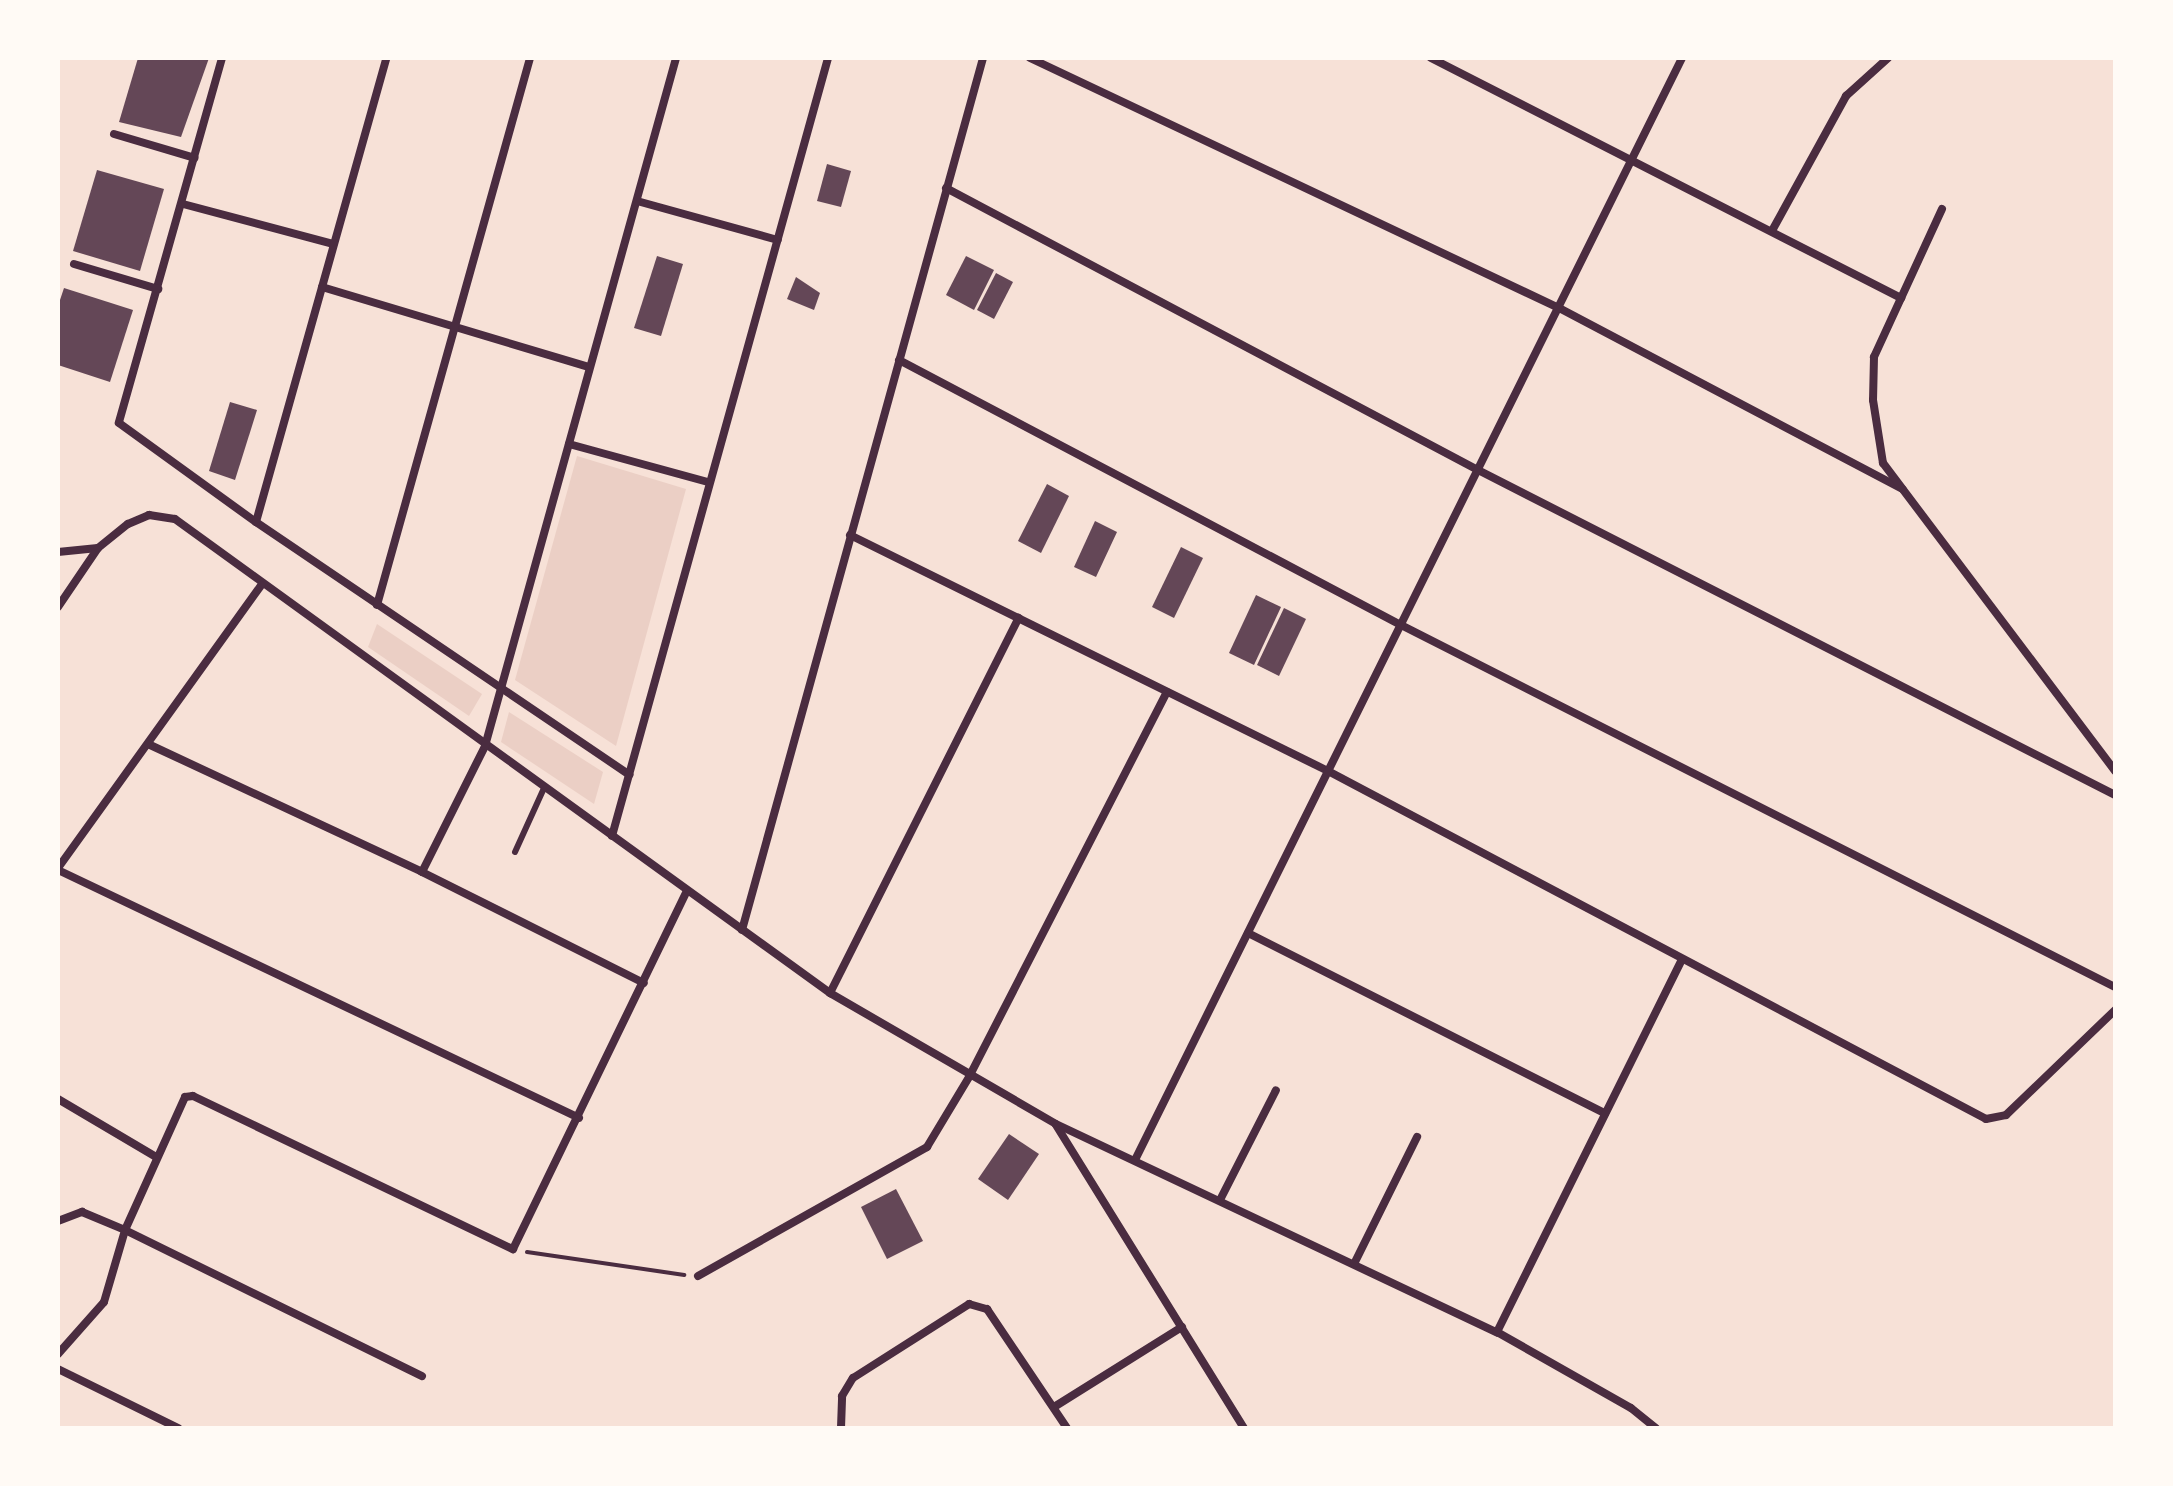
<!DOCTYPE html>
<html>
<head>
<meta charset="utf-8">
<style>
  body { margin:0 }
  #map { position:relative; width:2173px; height:1486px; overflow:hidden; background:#f7e1d7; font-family:"Varela Round",sans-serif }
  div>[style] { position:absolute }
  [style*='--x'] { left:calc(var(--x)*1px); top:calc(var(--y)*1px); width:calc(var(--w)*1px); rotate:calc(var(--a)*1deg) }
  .green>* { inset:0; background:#ebcfc5 }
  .building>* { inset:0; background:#644757 }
  .path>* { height:4px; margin:-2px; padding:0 2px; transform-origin:2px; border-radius:2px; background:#4a2c40 }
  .service>* { height:6px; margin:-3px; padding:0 3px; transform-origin:3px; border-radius:3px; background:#4a2c40 }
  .minor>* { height:8px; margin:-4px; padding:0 4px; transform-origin:4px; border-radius:4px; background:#4a2c40 }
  span { translate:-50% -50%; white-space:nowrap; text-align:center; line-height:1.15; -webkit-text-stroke:8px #fffaf5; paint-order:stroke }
  .frame { position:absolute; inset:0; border:60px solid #fffaf5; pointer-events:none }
</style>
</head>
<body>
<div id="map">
  <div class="green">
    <div style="clip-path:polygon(577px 456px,686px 489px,616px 746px,515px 680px)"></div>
    <div style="clip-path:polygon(377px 624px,482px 694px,469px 716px,368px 647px)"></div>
    <div style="clip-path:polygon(509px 712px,603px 772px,594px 804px,501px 742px)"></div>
  </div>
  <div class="building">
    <div style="clip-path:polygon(138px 58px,209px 58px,181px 137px,119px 122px)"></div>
    <div style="clip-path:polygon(827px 164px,851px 171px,841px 207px,817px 201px)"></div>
    <div style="clip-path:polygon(97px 170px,164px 189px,140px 271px,73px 251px)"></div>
    <div style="clip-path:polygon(657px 256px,683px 264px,661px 336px,634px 328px)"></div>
    <div style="clip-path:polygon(966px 256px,994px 270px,974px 310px,946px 295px)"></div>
    <div style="clip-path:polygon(996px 273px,1013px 282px,994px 319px,977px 310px)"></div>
    <div style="clip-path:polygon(796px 277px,820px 293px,814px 310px,787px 299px)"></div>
    <div style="clip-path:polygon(64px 288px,133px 310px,110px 382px,58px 365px,58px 306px)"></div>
    <div style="clip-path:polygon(230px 402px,257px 410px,235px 480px,209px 471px)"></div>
    <div style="clip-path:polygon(1047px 484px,1069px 496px,1041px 553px,1018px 541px)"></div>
    <div style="clip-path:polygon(1095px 521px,1117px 532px,1096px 577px,1074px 567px)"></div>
    <div style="clip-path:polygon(1181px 547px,1203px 558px,1174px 618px,1152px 607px)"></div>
    <div style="clip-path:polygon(1256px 595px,1281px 607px,1254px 665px,1229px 653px)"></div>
    <div style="clip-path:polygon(1284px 608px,1306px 619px,1279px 676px,1257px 665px)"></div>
    <div style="clip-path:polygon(1009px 1134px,1039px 1154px,1008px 1200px,978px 1179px)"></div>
    <div style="clip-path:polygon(896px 1189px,923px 1241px,887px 1259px,861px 1207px)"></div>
  </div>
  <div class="path">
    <div style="--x:527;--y:1252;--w:159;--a:8.3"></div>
  </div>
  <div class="service">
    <div style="--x:515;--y:852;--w:70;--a:-65.6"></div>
  </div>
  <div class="minor">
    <div style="--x:222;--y:58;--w:379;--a:105.8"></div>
    <div style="--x:119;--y:423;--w:169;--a:35.9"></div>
    <div style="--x:256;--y:522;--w:451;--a:34.1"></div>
    <div style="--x:1030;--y:58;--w:587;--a:25.3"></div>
    <div style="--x:1561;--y:309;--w:386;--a:27.8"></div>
    <div style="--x:1431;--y:58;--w:528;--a:27.05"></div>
    <div style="--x:114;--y:134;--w:84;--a:16.5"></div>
    <div style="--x:946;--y:188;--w:602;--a:27.93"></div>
    <div style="--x:1478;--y:470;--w:715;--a:27.03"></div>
    <div style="--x:637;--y:201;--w:146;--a:15.5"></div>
    <div style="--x:183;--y:204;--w:155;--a:14.9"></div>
    <div style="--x:1942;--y:209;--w:163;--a:114.7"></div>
    <div style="--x:1874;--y:357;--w:43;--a:91.3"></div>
    <div style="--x:1873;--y:400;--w:64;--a:81"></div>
    <div style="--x:1883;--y:463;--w:386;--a:53"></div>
    <div style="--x:1773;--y:229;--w:152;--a:-61.2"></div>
    <div style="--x:1846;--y:96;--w:57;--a:-42.1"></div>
    <div style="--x:74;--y:264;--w:88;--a:16.6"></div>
    <div style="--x:322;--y:287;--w:279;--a:16.7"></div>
    <div style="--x:899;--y:360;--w:568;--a:27.83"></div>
    <div style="--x:1401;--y:625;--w:801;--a:26.89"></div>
    <div style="--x:569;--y:444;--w:144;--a:15.3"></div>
    <div style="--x:256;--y:522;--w:482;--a:-74.3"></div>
    <div style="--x:850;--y:535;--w:533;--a:26.28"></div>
    <div style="--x:1328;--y:771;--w:744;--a:27.87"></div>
    <div style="--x:1986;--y:1119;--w:20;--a:-11"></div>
    <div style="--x:2006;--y:1115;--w:151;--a:-43.9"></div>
    <div style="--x:58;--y:552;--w:40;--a:-5.7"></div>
    <div style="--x:377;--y:605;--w:568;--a:-74.37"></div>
    <div style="--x:58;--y:607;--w:71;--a:-55.9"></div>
    <div style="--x:98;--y:548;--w:38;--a:-39"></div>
    <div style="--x:128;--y:524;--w:23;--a:-23"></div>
    <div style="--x:149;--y:515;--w:26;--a:9"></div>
    <div style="--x:175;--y:519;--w:809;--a:35.89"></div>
    <div style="--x:830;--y:993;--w:261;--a:30.1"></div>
    <div style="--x:1056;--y:1124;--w:488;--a:25.3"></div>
    <div style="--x:1497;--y:1332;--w:154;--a:29.6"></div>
    <div style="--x:1631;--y:1408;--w:32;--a:39"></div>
    <div style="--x:148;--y:744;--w:302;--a:25"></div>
    <div style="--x:422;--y:872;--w:248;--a:26.6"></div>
    <div style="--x:612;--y:836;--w:807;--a:-74.48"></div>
    <div style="--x:58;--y:868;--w:348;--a:-54.3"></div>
    <div style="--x:58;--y:870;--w:577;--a:25.45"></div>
    <div style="--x:422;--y:872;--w:141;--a:-63.4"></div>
    <div style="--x:485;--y:746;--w:714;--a:-74.48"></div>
    <div style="--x:742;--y:930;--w:905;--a:-74.55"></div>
    <div style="--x:1248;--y:933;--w:400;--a:26.8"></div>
    <div style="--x:830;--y:993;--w:420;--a:-63.3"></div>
    <div style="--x:58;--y:1099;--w:114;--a:30.6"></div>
    <div style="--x:1056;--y:1125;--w:357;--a:58.2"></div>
    <div style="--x:1135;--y:1160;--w:1230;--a:-63.6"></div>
    <div style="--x:1220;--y:1200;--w:123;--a:-63"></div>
    <div style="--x:58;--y:1221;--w:26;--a:-21"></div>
    <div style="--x:82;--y:1212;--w:47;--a:22.7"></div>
    <div style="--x:125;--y:1230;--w:331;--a:26.2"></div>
    <div style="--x:1354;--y:1264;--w:142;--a:-63.6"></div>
    <div style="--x:698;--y:1276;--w:263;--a:-29.4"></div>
    <div style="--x:927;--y:1147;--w:82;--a:-59"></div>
    <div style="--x:969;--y:1077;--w:433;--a:-62.8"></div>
    <div style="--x:1497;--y:1332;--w:416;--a:-63.6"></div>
    <div style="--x:58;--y:1354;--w:69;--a:-48.5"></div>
    <div style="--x:104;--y:1302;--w:75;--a:-73.7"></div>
    <div style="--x:125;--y:1230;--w:146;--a:-65.7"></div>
    <div style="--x:185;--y:1097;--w:8;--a:-7"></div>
    <div style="--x:193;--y:1096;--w:355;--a:25.6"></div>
    <div style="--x:513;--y:1249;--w:398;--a:-64.1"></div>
    <div style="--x:58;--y:1369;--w:134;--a:26.2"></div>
    <div style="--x:1054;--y:1407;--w:151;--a:-32"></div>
    <div style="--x:841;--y:1428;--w:32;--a:-88"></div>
    <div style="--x:842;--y:1396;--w:21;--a:-59"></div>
    <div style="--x:853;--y:1378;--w:138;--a:-32.5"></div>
    <div style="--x:969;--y:1304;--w:19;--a:16"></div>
    <div style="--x:987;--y:1309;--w:143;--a:56.1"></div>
  </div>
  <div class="frame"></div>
</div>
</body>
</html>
